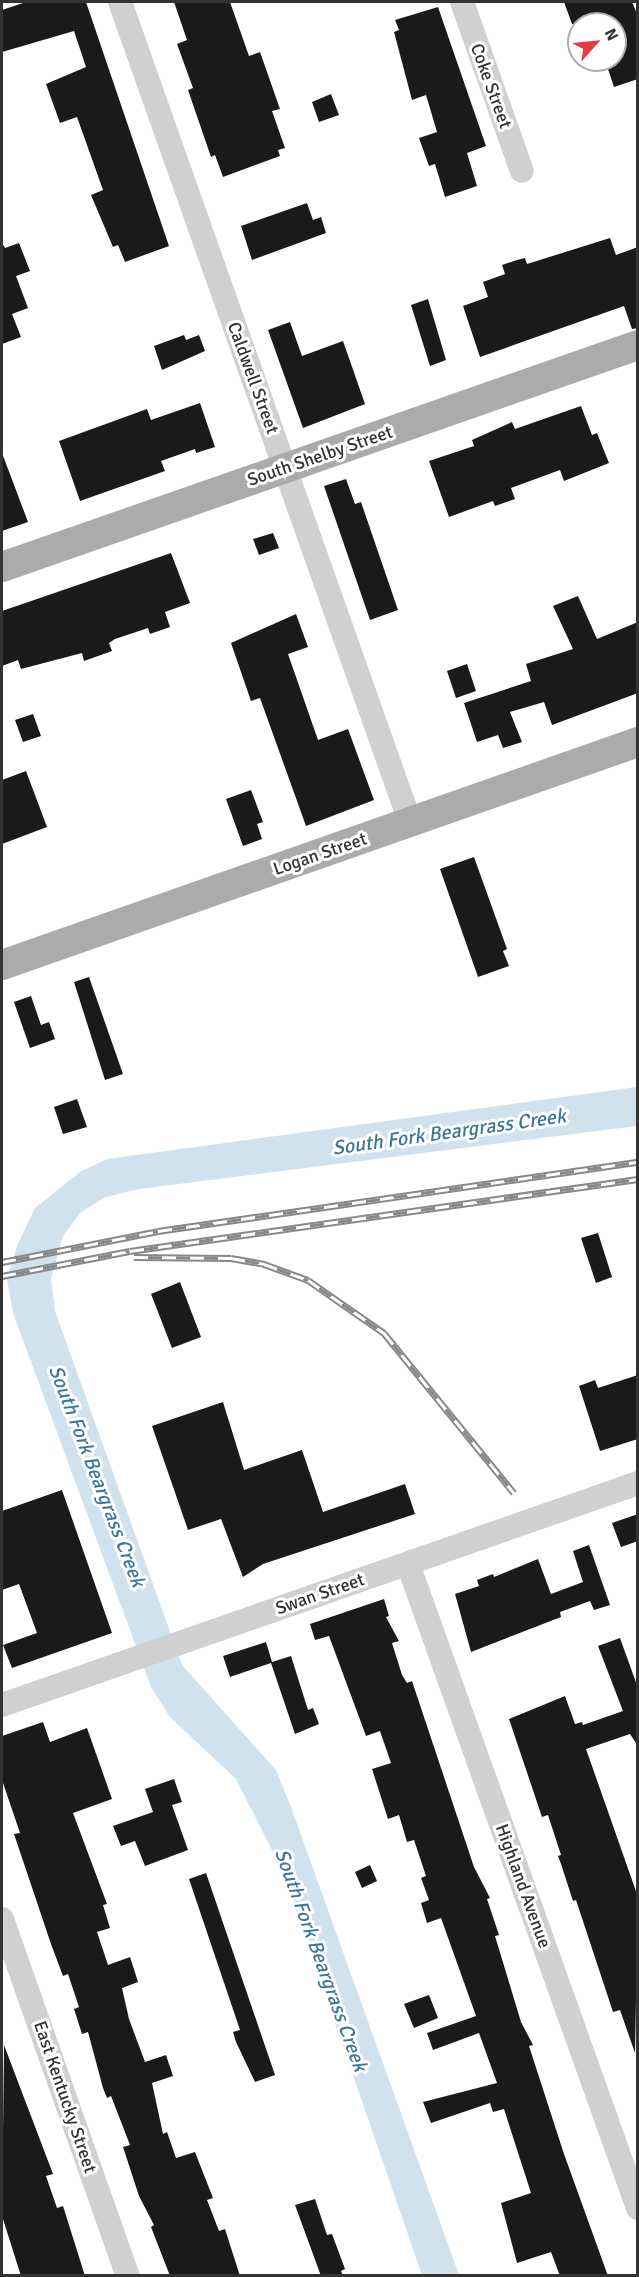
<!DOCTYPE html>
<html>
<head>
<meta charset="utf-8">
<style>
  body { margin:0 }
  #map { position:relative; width:639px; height:2277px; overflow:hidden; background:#fff; font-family:Signika,sans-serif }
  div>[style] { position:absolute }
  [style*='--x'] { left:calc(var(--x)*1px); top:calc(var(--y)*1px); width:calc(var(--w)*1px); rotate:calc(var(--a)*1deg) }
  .water>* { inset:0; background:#cfe2ee }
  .building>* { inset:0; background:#1a1a1a }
  .minor>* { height:24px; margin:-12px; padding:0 12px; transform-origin:12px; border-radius:12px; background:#d0d0d0 }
  .major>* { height:30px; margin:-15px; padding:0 15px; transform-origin:15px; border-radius:15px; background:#ababab }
  .rail>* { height:7px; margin-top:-3.5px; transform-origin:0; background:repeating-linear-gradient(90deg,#fff 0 14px,#888 0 28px); box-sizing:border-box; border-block:2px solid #888 }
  span { translate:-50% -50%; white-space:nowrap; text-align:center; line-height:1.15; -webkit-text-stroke:6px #fff; paint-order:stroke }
  .street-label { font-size:18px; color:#333 }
  .water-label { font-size:20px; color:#3f7597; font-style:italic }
  .frame { position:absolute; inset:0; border:3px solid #333; pointer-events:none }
  .north { position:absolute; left:567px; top:12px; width:60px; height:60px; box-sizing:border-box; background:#fff; border:2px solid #adadad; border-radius:50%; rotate:63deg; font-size:16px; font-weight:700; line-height:24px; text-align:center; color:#333 }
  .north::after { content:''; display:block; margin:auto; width:21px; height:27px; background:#e63946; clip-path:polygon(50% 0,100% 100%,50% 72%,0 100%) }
</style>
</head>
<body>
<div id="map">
  <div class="water">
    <div style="clip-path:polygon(637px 1087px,637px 1126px,139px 1189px,106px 1197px,81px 1212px,63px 1236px,51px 1278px,55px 1311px,182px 1665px,276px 1770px,291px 1807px,459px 2275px,422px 2275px,282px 1870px,236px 1779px,170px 1717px,151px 1687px,13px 1313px,7px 1279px,17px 1246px,35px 1208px,80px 1172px,107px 1159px)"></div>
  </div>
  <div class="building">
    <div style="clip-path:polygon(26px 2px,86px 2px,169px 246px,125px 262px,118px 245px,113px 247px,91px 195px,103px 190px,77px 117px,60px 123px,46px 84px,86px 67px,74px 31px,2px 52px,2px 10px)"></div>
    <div style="clip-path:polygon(174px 2px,230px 2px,249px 56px,260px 52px,280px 109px,272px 111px,285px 148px,278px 150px,280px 156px,223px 177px,215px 155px,211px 157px,188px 90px,193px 88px,177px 44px,187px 40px)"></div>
    <div style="clip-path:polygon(564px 2px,632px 2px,638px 16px,638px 79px,614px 87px,605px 60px,615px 60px,615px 24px,572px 24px)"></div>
    <div style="clip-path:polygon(438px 7px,486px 146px,467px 153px,477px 186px,445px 197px,435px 164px,429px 166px,419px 138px,437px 132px,426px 95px,412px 100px,394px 32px,399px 30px,395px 20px)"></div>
    <div style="clip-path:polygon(331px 94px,339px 115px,319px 122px,312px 102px)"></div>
    <div style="clip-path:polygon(307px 203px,313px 220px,321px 217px,326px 233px,252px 260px,241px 226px)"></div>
    <div style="clip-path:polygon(610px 238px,616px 255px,638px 247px,638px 328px,632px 329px,624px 306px,480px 357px,463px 306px,488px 297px,483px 282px,505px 274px,502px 265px,517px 260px,525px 258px,527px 264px)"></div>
    <div style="clip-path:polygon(2px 243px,5px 248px,19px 243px,30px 271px,16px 276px,28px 308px,12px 314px,21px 337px,2px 344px)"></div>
    <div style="clip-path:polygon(428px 299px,446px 360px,430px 366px,411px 305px)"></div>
    <div style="clip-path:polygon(290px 322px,302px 356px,343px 341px,365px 404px,303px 428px,268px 330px)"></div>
    <div style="clip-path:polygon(184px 335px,186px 340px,199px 335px,205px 351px,162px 370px,154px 346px)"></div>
    <div style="clip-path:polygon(200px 403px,215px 447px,196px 453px,195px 449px,161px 461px,165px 471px,80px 501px,59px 441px,147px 409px,151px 420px)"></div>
    <div style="clip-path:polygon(581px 406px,592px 435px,597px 433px,609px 463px,564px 481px,560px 470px,511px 488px,515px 499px,495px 506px,493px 501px,449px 517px,429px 461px,474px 446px,472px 440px,512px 422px,515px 429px)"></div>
    <div style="clip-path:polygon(2px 453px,28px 522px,2px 531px)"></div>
    <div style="clip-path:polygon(346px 479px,355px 504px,361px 502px,398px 610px,370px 620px,324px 486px)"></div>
    <div style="clip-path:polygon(273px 533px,279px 548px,259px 555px,253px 539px)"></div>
    <div style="clip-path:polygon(171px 553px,190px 603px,165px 612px,170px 627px,150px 634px,148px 628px,115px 639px,109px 643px,112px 651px,84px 661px,82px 653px,21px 669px,18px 660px,2px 666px,2px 611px)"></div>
    <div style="clip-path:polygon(578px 596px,597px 639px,638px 622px,638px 693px,552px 725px,544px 702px,510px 712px,522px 742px,503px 748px,498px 735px,477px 742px,464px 703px,531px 681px,526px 664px,573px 649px,553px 606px)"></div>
    <div style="clip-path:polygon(296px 614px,308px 647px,288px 654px,318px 740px,348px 729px,374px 800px,306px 826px,260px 698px,251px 701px,231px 643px)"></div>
    <div style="clip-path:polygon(467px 664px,476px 691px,456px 698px,447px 671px)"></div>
    <div style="clip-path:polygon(33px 714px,41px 736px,23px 742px,15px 720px)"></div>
    <div style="clip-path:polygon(26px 771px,47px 827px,2px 844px,2px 780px)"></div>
    <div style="clip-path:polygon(251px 790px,263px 822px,257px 824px,262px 839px,243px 846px,226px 799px)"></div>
    <div style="clip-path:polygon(474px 857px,507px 949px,503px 951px,509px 966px,478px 977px,440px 869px)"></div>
    <div style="clip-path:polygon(89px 977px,123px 1074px,105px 1080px,74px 982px)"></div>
    <div style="clip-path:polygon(31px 996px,41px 1025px,49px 1022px,55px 1039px,30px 1048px,14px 1002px)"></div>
    <div style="clip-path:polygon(77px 1099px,87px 1127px,63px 1134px,54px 1107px)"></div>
    <div style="clip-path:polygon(598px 1233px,612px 1277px,596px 1283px,581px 1238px)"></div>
    <div style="clip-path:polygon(180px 1282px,201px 1337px,172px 1348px,151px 1294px)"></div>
    <div style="clip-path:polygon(638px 1375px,638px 1439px,600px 1451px,579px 1386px,595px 1380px,598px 1388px)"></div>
    <div style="clip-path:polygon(223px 1402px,244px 1470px,302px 1450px,323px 1512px,405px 1484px,415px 1514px,263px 1564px,243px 1577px,221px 1519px,188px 1530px,152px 1426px)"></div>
    <div style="clip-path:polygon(62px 1490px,112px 1633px,12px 1668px,3px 1645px,37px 1633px,19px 1584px,2px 1590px,2px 1511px)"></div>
    <div style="clip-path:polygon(638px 1514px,638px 1541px,621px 1547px,612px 1523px)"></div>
    <div style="clip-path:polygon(589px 1545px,610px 1605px,594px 1610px,590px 1601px,560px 1612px,561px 1617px,471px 1652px,455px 1594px,479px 1586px,477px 1580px,493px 1574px,494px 1577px,538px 1559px,551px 1594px,583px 1582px,573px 1551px)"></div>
    <div style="clip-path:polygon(384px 1599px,389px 1616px,386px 1617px,399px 1641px,392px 1643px,402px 1675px,407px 1683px,412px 1681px,474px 1867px,490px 1898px,487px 1899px,499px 1935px,495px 1936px,521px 2022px,533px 2045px,529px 2046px,564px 2154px,608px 2276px,560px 2276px,551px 2252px,517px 2263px,501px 2203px,531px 2193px,504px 2109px,493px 2112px,490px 2103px,431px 2123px,423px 2102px,497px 2083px,479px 2033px,433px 2050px,427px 2033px,476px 2016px,441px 1918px,427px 1923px,421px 1903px,429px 1900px,421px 1878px,426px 1876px,414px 1840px,407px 1842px,399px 1815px,388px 1819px,372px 1769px,391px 1763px,380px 1731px,366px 1736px,329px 1636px,315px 1640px,310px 1624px)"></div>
    <div style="clip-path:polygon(620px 1638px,638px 1688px,638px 1746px,630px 1734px,586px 1749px,638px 1897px,635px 2053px,620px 2010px,613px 2012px,576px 1900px,573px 1901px,561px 1864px,558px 1856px,561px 1855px,548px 1815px,542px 1817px,509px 1719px,565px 1696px,575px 1724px,582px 1722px,583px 1725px,623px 1711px,598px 1646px)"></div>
    <div style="clip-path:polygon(266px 1642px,272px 1662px,291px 1656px,308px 1710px,313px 1708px,319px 1724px,295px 1734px,271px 1663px,230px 1677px,223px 1656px)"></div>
    <div style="clip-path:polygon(43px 1722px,50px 1742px,87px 1728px,112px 1799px,73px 1813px,107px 1904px,103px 1905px,110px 1928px,97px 1932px,108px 1965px,130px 1957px,138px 1982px,122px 1988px,129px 2019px,145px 2062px,166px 2055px,173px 2076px,152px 2083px,163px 2134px,167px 2132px,176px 2158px,195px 2152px,213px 2198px,207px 2200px,219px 2231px,225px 2229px,240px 2276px,170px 2276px,151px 2227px,154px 2225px,139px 2196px,123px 2147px,130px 2145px,111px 2096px,107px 2098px,103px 2088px,88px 2032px,82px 2034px,74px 2009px,79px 2007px,68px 1974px,63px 1976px,51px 1944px,14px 1834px,20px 1833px,2px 1780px,2px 1736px)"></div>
    <div style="clip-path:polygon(174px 1779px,182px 1802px,172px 1805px,188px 1850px,145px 1866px,135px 1841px,121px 1846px,113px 1826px,153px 1812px,145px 1789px)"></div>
    <div style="clip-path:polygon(370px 1865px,377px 1881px,362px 1888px,355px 1872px)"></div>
    <div style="clip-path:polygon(206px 1873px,275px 2075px,255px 2082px,236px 2042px,233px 2032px,240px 2030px,189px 1879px)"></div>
    <div style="clip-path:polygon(429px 1995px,438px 2018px,414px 2028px,404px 2004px)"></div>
    <div style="clip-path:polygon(4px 2045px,53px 2174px,46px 2176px,57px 2208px,63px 2206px,85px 2276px,21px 2276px,2px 2216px)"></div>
    <div style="clip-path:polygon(315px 2199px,327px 2235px,332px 2234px,345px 2269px,341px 2271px,343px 2276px,321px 2276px,295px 2205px)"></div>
  </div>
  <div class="minor">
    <div style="--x:120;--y:2;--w:870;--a:70.52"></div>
    <div style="--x:462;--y:2;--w:179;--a:70.5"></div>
    <div style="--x:408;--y:1564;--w:684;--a:70.35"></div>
    <div style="--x:2;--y:1705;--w:674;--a:-19.24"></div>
    <div style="--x:2;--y:1919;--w:379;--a:70.6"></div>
  </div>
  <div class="major">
    <div style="--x:2;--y:567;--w:674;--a:-19.24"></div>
    <div style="--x:2;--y:965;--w:674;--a:-19.32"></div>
  </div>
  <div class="rail">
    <div style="--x:134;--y:1257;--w:97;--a:0.6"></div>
    <div style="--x:231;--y:1258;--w:34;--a:10"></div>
    <div style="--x:264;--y:1264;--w:47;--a:20"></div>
    <div style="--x:308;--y:1280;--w:93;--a:34.9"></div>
    <div style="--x:384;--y:1333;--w:206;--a:50.9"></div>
    <div style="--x:2;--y:1262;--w:159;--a:-11.2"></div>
    <div style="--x:158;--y:1231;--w:485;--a:-8.2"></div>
    <div style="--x:2;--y:1276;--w:130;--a:-11.1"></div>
    <div style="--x:130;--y:1251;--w:513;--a:-8.07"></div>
  </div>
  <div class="street-label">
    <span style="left:491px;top:86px;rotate:70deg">Coke Street</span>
    <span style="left:253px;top:378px;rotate:70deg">Caldwell Street</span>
    <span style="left:320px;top:456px;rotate:-19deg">South Shelby Street</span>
    <span style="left:320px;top:854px;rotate:-19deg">Logan Street</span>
    <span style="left:320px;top:1594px;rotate:-19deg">Swan Street</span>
    <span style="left:523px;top:1886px;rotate:70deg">Highland Avenue</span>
    <span style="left:65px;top:2097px;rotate:71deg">East Kentucky Street</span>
  </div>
  <div class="water-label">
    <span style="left:449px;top:1132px;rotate:-8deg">South Fork Beargrass Creek</span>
    <span style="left:97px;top:1476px;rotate:69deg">South Fork Beargrass Creek</span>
    <span style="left:321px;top:1960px;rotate:70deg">South Fork Beargrass Creek</span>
  </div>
  <div class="frame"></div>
  <div class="north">N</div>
</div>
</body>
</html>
